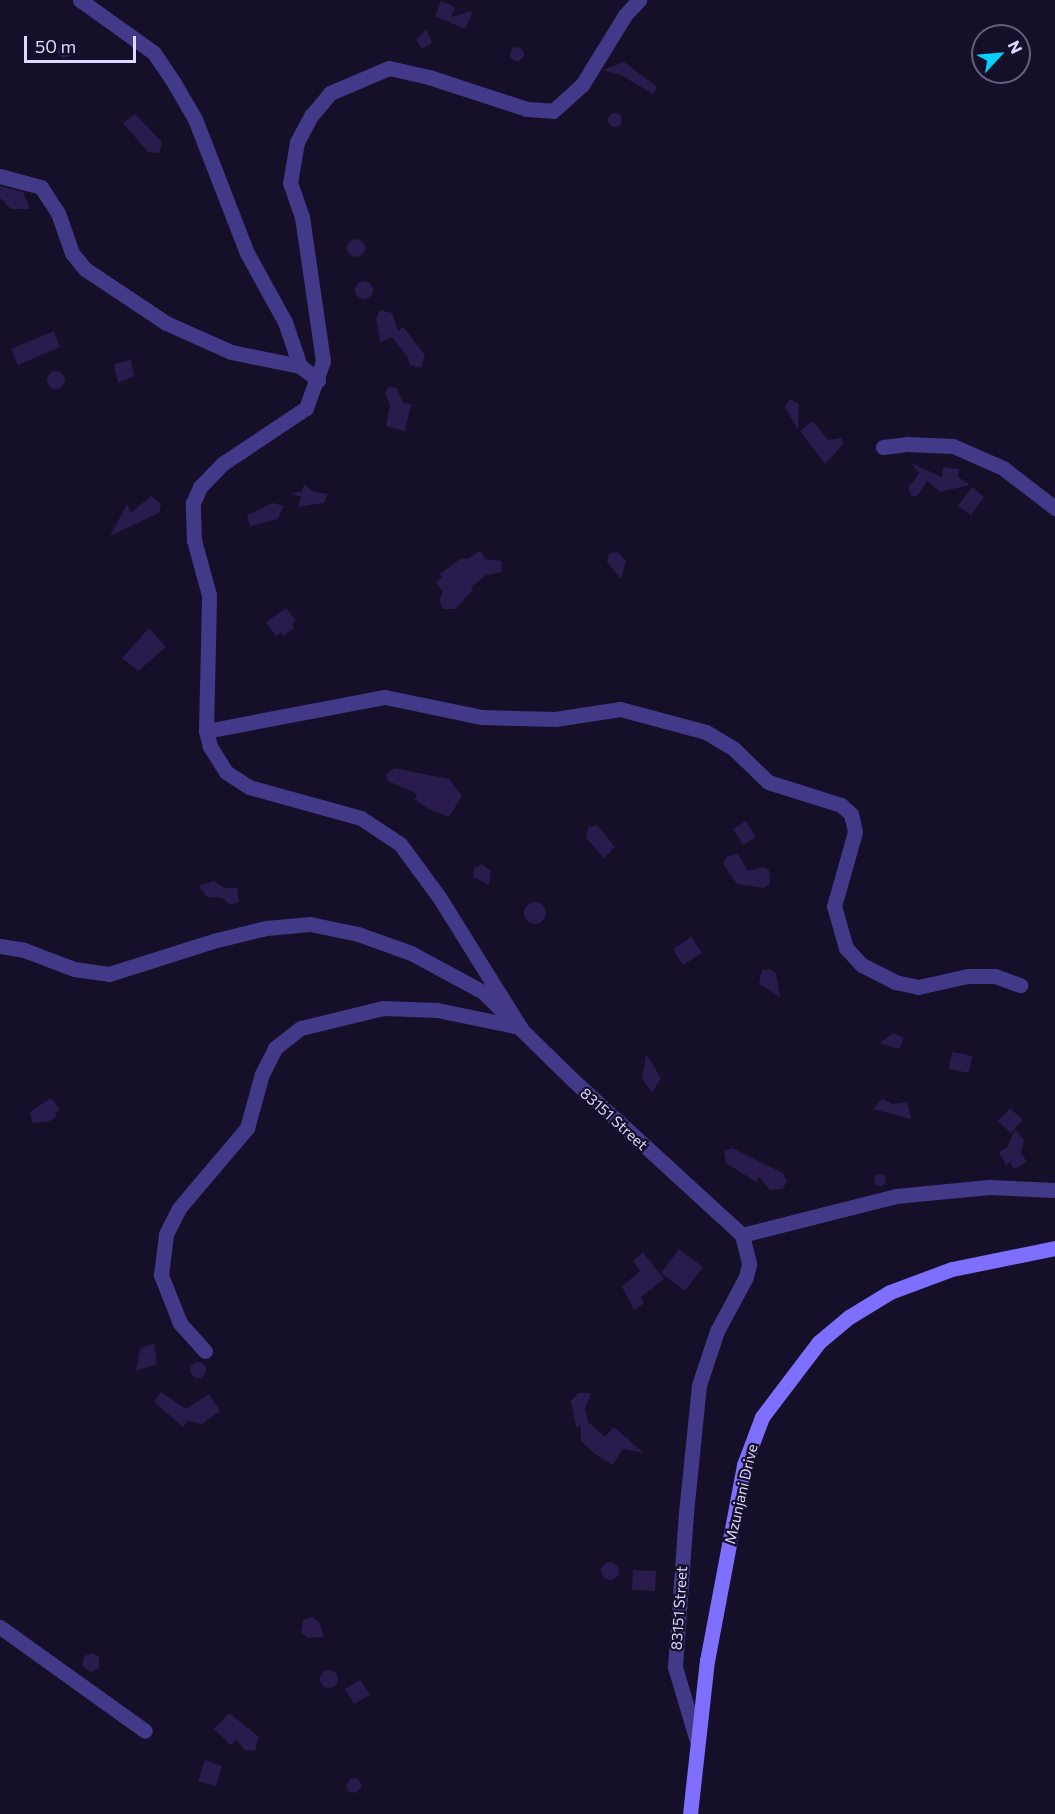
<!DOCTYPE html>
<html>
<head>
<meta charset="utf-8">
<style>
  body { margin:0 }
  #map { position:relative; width:1055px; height:1814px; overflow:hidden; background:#160f29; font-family:Commissioner,sans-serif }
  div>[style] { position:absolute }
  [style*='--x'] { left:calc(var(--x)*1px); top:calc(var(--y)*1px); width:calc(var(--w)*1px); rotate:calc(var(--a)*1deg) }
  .building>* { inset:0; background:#291b4b }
  .round { border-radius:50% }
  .minor>* { height:15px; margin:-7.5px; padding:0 7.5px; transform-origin:7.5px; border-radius:7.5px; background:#433989 }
  .secondary>* { height:15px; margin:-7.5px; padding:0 7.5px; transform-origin:7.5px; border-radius:7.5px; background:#7e6fff }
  span { translate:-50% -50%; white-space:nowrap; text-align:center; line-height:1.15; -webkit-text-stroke:4.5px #160f29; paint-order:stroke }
  .street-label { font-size:15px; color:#dfd8ff }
  .north { position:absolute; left:971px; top:24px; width:60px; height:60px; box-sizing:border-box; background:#160f29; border:2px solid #665f7f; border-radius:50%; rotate:64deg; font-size:16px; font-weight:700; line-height:24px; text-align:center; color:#dfd8ff }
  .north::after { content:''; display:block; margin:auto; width:21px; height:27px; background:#04d1ff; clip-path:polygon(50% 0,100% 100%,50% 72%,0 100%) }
  .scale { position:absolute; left:24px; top:36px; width:112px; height:27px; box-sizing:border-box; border:3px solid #dfd8ff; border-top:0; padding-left:8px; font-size:18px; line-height:21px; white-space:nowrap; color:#dfd8ff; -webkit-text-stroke:4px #160f29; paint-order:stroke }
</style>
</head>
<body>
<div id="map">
  <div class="building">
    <div style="clip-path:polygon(441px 1px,455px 7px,451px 17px,473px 11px,465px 29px,435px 16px)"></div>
    <div style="clip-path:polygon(426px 29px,432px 43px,422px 49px,416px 40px)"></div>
    <div style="clip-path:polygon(61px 40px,77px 54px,63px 58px,57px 53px)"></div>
    <div class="round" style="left:510px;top:47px;width:14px;height:14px"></div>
    <div style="clip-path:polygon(624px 62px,657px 87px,653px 94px,621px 75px,603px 70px)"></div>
    <div class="round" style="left:608px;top:113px;width:14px;height:14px"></div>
    <div style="clip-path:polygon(135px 114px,162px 142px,159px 153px,148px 152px,123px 123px)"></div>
    <div style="clip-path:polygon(0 186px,23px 192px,30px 209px,11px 209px,0 198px)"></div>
    <div class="round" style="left:347px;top:239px;width:18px;height:18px"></div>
    <div class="round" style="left:355px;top:281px;width:18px;height:18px"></div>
    <div style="clip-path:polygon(380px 310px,392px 313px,398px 331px,403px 327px,425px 355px,421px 368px,410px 365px,407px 356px,392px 337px,380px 342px,376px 319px)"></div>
    <div style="clip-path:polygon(54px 331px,60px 347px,18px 365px,11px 349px)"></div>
    <div style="clip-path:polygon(131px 360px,134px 376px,118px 383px,114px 364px)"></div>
    <div class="round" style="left:47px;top:371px;width:18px;height:18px"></div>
    <div style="clip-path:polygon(389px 387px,397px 388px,403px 403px,411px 404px,405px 431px,386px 426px,390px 405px,385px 393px)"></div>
    <div style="clip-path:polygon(790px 399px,799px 404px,798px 430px,785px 407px)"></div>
    <div style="clip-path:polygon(813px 421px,828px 440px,841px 438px,844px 443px,825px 464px,800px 431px)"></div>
    <div style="clip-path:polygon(911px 463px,942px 477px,943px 467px,959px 469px,958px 477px,970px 485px,940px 492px,927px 481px,918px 495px,912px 497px,908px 488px,919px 473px)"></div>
    <div style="clip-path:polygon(304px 484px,314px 492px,328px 494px,324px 503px,298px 507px,301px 497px,291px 493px,302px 492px)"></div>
    <div style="clip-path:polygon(972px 487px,984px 497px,971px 515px,958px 506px)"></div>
    <div style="clip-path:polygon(151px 496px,161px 504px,159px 513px,110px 536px,127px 504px,131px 513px)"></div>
    <div style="clip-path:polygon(273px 503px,284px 506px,278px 519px,250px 526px,247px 515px)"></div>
    <div style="clip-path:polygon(480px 551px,486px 559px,501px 561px,502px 572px,486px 575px,471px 587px,473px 590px,455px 609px,443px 609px,439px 601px,443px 592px,436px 582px,442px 577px,440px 574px,460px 559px,469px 558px)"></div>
    <div style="clip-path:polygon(618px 552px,626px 561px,621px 579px,607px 562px,609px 554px)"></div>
    <div style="clip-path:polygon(286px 608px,296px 621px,292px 624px,294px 628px,283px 636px,281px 632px,276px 636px,266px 622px)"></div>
    <div style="clip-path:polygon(149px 628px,166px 647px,138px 671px,122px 658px)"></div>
    <div style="clip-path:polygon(394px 768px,449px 779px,462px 796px,449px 817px,427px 808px,415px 800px,417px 794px,388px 781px,386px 774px)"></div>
    <div style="clip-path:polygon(746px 821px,756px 837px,743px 845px,733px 829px)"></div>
    <div style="clip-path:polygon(597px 825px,615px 847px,604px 858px,586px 838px,588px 828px)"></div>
    <div style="clip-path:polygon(738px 854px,748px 871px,763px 867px,769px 870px,770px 884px,764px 888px,737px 884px,723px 864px,726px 857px)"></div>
    <div style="clip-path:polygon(482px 864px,491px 871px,489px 885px,473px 877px,474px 868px)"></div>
    <div style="clip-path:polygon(214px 881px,225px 888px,237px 888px,239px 902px,231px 905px,222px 898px,207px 897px,199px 886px)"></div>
    <div class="round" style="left:524px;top:902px;width:22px;height:22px"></div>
    <div style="clip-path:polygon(691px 937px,702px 953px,683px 965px,673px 949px)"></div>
    <div style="clip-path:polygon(770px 969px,776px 973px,780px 997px,759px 984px,762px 970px)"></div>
    <div style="clip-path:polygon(893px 1033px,904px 1038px,899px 1049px,880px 1043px)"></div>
    <div style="clip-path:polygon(952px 1052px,972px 1056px,969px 1073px,949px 1069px)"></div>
    <div style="clip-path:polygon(646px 1054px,661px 1078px,652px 1093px,642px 1079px)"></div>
    <div style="clip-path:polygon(51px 1098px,60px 1109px,55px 1113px,57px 1116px,50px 1121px,32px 1123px,30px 1112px)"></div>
    <div style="clip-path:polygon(882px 1099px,892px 1104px,907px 1102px,911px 1119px,873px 1109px)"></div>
    <div style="clip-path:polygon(1010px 1108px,1023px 1120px,1011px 1133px,998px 1121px)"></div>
    <div style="clip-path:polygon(1015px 1130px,1024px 1140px,1021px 1153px,1027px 1162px,1014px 1169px,1010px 1162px,1006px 1165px,999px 1152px,1007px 1147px)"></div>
    <div style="clip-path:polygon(732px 1148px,783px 1173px,787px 1181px,783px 1189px,770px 1190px,759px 1177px,756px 1182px,726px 1163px,724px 1151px)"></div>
    <div class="round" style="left:874px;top:1174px;width:12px;height:12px"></div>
    <div style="clip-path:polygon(679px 1249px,703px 1267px,685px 1291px,661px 1273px)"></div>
    <div style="clip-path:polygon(643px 1252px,664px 1279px,641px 1297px,644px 1303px,634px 1310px,622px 1287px,640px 1271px,633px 1261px)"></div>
    <div style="clip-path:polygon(154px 1343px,157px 1364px,136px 1371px,140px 1349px)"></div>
    <div class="round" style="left:190px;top:1362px;width:16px;height:16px"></div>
    <div style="clip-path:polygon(161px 1392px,186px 1409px,209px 1394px,220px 1411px,202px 1424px,188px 1421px,183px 1427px,154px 1402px)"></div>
    <div style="clip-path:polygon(578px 1393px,591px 1393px,585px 1410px,588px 1422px,605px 1437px,614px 1427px,644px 1453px,622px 1449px,613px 1465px,595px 1454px,581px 1441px,581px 1425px,576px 1427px,571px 1401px)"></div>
    <div class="round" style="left:601px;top:1562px;width:18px;height:18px"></div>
    <div style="clip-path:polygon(633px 1570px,656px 1571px,655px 1591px,632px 1590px)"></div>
    <div style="clip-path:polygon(312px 1617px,319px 1622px,324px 1637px,309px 1638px,301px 1633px,303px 1620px)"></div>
    <div style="clip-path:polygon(92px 1653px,99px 1657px,99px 1668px,91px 1672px,82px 1666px,84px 1656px)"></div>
    <div class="round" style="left:320px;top:1670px;width:18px;height:18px"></div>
    <div style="clip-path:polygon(360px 1680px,370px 1695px,354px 1704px,345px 1689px)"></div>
    <div style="clip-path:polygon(229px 1713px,259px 1737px,255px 1751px,245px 1750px,236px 1740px,231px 1745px,214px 1729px)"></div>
    <div style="clip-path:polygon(205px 1760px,222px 1766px,216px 1786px,198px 1781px)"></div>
    <div style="clip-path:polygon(351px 1778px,358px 1779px,362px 1786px,356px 1793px,348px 1791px,346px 1785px)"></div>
  </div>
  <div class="minor">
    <div style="--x:80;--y:0;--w:91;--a:35.6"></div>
    <div style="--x:154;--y:53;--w:36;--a:56"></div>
    <div style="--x:174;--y:83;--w:42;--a:59.7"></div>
    <div style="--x:195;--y:119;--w:144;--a:68.8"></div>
    <div style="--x:247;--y:253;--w:79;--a:61.2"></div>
    <div style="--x:285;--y:322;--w:46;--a:71.2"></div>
    <div style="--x:0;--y:176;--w:42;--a:15"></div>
    <div style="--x:41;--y:187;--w:31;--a:57"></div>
    <div style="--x:58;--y:213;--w:42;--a:70.7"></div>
    <div style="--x:72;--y:253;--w:21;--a:51"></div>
    <div style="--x:85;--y:269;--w:97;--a:33.7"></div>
    <div style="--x:166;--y:323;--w:71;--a:24"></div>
    <div style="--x:231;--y:352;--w:70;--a:11.5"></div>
    <div style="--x:300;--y:366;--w:23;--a:38"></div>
    <div style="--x:883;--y:447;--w:24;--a:-7"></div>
    <div style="--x:907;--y:444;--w:46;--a:2.5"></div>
    <div style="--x:953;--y:446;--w:55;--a:23.7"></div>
    <div style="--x:1003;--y:468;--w:66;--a:37.6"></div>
    <div style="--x:206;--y:731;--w:182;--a:-10.8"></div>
    <div style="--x:385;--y:697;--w:99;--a:11.7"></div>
    <div style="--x:482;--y:717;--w:73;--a:1.6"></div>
    <div style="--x:555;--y:719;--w:66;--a:-8.7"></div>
    <div style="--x:620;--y:709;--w:89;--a:15"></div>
    <div style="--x:706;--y:732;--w:33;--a:31"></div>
    <div style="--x:734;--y:749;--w:47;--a:44.1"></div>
    <div style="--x:768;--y:782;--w:77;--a:17.5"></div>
    <div style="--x:841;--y:805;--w:13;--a:42"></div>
    <div style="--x:851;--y:814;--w:18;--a:77"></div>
    <div style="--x:855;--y:832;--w:77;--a:105.8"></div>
    <div style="--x:834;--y:906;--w:44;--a:74.1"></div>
    <div style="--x:846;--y:948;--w:23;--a:47"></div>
    <div style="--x:862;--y:965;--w:37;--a:27"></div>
    <div style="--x:895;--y:982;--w:24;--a:12"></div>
    <div style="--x:918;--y:987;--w:51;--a:-12.4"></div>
    <div style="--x:968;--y:976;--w:27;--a:0"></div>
    <div style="--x:995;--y:976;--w:27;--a:20"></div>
    <div style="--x:0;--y:946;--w:24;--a:9"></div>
    <div style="--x:24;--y:950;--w:53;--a:20.8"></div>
    <div style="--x:74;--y:969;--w:35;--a:8"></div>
    <div style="--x:109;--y:974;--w:109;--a:-17.6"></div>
    <div style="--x:213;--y:941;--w:55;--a:-13.8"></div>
    <div style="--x:266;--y:928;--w:44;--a:-5.2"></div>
    <div style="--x:310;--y:924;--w:49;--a:11.8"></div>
    <div style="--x:358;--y:934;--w:56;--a:19.7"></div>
    <div style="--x:411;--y:953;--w:82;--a:28.4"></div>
    <div style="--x:483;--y:992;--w:127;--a:44.4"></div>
    <div style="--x:574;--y:1081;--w:228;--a:42.5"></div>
    <div style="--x:742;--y:1235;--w:30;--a:76"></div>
    <div style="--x:749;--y:1264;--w:13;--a:103"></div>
    <div style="--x:746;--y:1277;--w:61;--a:118.2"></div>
    <div style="--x:717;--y:1331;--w:57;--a:108.4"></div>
    <div style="--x:699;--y:1385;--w:129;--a:95.8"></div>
    <div style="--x:686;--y:1513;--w:154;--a:94.1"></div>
    <div style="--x:675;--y:1667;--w:74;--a:73.5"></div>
    <div style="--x:742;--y:1235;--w:159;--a:-14.2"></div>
    <div style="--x:896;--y:1196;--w:93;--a:-5.5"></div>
    <div style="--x:989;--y:1187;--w:66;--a:2.6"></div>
    <div style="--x:205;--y:1351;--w:38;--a:-132"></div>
    <div style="--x:180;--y:1323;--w:52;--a:-111.6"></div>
    <div style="--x:161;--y:1275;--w:41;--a:-83"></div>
    <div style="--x:166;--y:1234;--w:30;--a:-63"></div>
    <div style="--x:180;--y:1207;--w:104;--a:-49.7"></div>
    <div style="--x:247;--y:1128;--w:56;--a:-74.5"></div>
    <div style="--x:262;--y:1074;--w:29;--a:-63"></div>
    <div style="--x:275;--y:1048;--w:33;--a:-38"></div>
    <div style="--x:301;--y:1028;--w:84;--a:-13.7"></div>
    <div style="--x:383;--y:1008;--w:54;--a:2.1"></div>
    <div style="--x:437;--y:1010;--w:85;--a:11.6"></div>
    <div style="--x:520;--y:1027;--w:153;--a:-121.9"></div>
    <div style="--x:439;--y:897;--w:66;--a:-126.3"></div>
    <div style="--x:400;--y:844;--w:47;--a:-146.3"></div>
    <div style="--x:361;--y:818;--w:116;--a:-164.5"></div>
    <div style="--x:249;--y:787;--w:27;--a:-147"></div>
    <div style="--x:226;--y:772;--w:31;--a:-122"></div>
    <div style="--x:210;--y:746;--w:16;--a:-105"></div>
    <div style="--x:206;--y:731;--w:136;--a:-88.7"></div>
    <div style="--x:209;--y:595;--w:57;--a:-105.3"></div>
    <div style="--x:194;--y:540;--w:37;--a:-92"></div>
    <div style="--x:193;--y:503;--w:17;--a:-66"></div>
    <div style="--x:200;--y:487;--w:32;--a:-46"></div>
    <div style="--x:222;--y:464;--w:101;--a:-33.7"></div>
    <div style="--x:306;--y:408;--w:50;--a:-70.1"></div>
    <div style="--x:323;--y:361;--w:146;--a:-98.3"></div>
    <div style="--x:302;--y:217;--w:36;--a:-109"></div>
    <div style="--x:290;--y:183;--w:42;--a:-80.3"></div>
    <div style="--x:297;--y:142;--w:30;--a:-62"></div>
    <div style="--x:311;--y:116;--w:30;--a:-50"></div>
    <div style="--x:330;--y:93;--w:64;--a:-23"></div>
    <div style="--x:389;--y:68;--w:41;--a:12.7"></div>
    <div style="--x:429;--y:77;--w:103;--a:18.1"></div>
    <div style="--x:527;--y:109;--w:26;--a:4"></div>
    <div style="--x:553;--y:111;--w:39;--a:-42"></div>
    <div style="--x:582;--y:85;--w:82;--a:-58.4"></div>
    <div style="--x:625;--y:15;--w:21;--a:-47"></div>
    <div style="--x:0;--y:1627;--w:178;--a:35.6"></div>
  </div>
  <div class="secondary">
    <div style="--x:690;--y:1814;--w:154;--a:-83.7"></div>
    <div style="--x:707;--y:1661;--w:199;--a:-79.3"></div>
    <div style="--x:744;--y:1465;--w:51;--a:-69.4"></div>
    <div style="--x:762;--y:1417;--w:94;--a:-52.8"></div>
    <div style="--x:819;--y:1342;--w:39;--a:-40"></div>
    <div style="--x:849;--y:1317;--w:48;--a:-31.4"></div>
    <div style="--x:890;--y:1292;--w:66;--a:-20.4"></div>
    <div style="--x:952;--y:1269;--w:105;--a:-11.5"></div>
  </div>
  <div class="street-label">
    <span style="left:614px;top:1119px;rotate:42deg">83151 Street</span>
    <span style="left:741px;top:1494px;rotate:-77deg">Mzunjani Drive</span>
    <span style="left:679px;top:1608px;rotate:-86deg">83151 Street</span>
  </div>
  <div class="north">N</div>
  <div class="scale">50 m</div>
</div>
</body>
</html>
